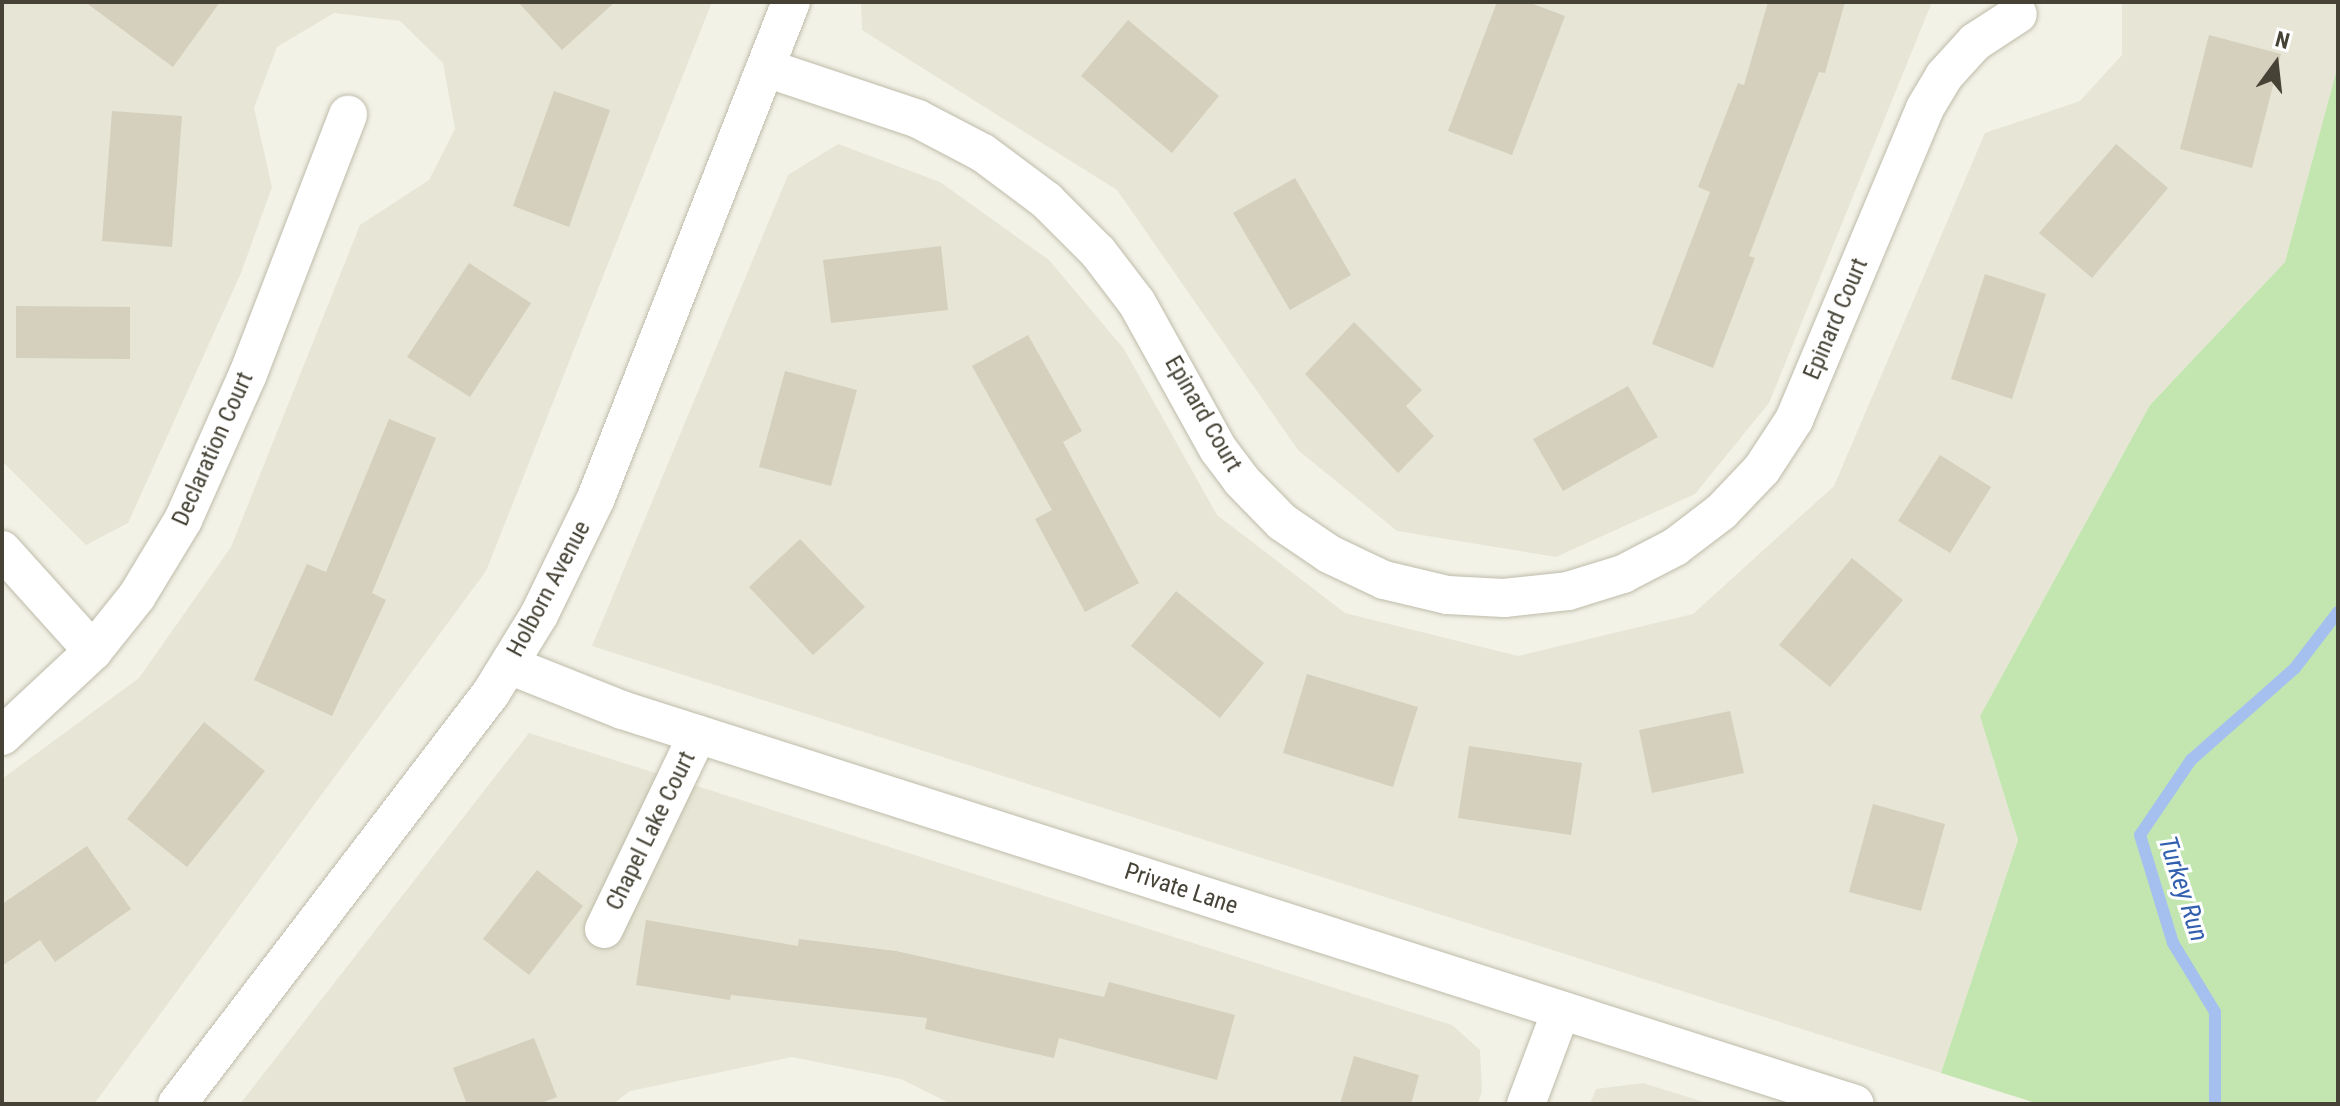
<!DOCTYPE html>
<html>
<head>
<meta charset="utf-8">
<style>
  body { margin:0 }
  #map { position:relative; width:2340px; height:1106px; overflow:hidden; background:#f3f2e7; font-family:"Roboto Condensed",sans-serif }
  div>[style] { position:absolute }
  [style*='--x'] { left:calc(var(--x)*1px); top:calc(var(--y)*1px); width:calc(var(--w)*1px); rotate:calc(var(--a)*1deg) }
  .residential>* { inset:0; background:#e7e5d5 }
  .green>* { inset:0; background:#c3e6b1 }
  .stream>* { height:12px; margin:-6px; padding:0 6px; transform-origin:6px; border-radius:6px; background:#a5c0ee }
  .building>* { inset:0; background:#d4d0bd }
  .roads { filter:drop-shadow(0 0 2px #bebcaa) drop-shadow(0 0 2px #bebcaa) }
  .minor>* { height:38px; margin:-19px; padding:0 19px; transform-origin:19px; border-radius:19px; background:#fff }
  span { translate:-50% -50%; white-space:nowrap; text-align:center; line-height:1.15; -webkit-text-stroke:6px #fff; paint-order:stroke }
  .street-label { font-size:24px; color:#464336 }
  .water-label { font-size:26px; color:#335faf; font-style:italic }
  .frame { position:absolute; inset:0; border:4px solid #464336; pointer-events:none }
  .north { position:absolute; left:2236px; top:24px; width:80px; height:80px; -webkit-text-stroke:6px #fff; paint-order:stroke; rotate:15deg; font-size:22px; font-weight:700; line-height:32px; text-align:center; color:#464336 }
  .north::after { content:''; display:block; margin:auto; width:28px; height:36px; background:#464336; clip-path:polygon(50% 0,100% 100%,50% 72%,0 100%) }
</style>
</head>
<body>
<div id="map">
  <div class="residential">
    <div style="clip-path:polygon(2px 2px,712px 2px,486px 571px,94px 1104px,2px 1104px,2px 779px,139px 678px,231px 547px,360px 225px,429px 180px,455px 129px,443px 63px,400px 21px,334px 13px,277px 47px,254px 108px,272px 187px,241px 273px,128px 523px,86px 545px,2px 461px)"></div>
    <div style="clip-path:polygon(861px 2px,1932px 2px,1769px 403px,1695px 494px,1556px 557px,1397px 531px,1298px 450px,1117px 190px,862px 30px)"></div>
    <div style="clip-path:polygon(2122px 2px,2338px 2px,2338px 65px,2285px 262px,2150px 405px,1980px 716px,2018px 840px,1941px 1073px,592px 646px,788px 175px,838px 144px,940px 182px,1049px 260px,1124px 349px,1217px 515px,1345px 613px,1518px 656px,1693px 614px,1834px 486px,1985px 133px,2080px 101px,2122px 55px)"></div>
    <div style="clip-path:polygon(529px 733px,1452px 1025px,1480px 1050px,1482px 1091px,1478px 1104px,951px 1104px,901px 1079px,792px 1057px,630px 1091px,613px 1104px,240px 1104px)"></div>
    <div style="clip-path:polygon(1643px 1083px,1710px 1104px,1590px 1104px,1596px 1089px)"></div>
  </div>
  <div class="green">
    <div style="clip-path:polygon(2338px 65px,2338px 1104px,2039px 1104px,1941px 1073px,2018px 840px,1980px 716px,2150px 405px,2285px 262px)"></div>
  </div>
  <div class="stream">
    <div style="--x:2215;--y:1104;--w:92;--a:-90"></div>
    <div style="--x:2215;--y:1012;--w:81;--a:-121.3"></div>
    <div style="--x:2173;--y:943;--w:113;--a:-107"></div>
    <div style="--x:2140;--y:835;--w:91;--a:-55.8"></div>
    <div style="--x:2191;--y:760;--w:139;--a:-41.5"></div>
    <div style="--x:2295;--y:668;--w:71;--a:-52.5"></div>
  </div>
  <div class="building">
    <div style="clip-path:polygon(85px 2px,220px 2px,173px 67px)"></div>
    <div style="clip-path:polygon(518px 2px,615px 2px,562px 50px)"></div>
    <div style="clip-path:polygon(1497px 2px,1528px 2px,1565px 16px,1512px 155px,1448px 131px)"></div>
    <div style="clip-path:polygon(1768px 2px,1845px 2px,1825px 73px,1819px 72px,1749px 256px,1755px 258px,1713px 368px,1652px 344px,1710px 192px,1698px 187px,1738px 83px,1744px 85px)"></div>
    <div style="clip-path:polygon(1128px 20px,1219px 96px,1172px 153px,1081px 76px)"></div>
    <div style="clip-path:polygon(2209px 35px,2281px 54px,2252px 168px,2180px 149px)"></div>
    <div style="clip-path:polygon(554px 91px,610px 110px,569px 227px,513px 206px)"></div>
    <div style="clip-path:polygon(112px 111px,182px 116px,172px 247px,102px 241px)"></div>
    <div style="clip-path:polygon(2116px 144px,2168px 188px,2092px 278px,2039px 233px)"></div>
    <div style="clip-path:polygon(1295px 178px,1351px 275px,1290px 310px,1233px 213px)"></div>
    <div style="clip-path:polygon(941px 246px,948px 310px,831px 323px,823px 260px)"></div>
    <div style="clip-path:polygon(469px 263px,531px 303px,470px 397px,407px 357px)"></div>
    <div style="clip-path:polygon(1985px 274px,2046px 294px,2012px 399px,1951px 379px)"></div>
    <div style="clip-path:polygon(16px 306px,130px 307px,130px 359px,16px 358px)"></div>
    <div style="clip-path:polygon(1354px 322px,1422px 390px,1406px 406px,1434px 436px,1398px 473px,1305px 374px)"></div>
    <div style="clip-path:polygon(1028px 335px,1082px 431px,1063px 442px,1139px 583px,1085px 612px,1035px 519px,1052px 510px,972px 366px)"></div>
    <div style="clip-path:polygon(785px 371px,857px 390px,831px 486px,759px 467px)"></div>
    <div style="clip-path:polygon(1628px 386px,1658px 437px,1563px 491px,1533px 439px)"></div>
    <div style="clip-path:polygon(389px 419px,436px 438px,372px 593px,386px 600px,332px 716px,254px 680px,307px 564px,326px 572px)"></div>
    <div style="clip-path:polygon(1940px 455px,1991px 487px,1950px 553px,1898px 521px)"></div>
    <div style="clip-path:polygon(800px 539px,865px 607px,813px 655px,749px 587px)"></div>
    <div style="clip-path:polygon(1852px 558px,1903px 600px,1830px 687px,1779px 645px)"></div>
    <div style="clip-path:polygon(1176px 591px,1264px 663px,1220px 718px,1131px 646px)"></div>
    <div style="clip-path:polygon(1307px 674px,1418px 707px,1393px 787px,1283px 753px)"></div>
    <div style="clip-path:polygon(1730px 711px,1744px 773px,1652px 793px,1639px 730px)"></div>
    <div style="clip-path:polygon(204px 722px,265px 771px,187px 867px,127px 819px)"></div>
    <div style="clip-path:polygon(1469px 746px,1582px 763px,1571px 835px,1458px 818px)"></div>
    <div style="clip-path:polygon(1873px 804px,1945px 824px,1921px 911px,1849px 892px)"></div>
    <div style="clip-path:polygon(87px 846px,131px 909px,55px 962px,40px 940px,2px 966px,2px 904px)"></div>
    <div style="clip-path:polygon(537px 870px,583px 906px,529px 975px,483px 939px)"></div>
    <div style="clip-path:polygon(646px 920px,798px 946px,799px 939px,896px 951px,1104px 997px,1109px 982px,1235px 1015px,1217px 1080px,1059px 1038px,1054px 1058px,925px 1029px,927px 1018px,731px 995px,730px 1000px,636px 985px)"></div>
    <div style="clip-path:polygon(534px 1038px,557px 1097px,539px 1104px,467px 1104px,453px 1068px)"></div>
    <div style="clip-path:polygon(1354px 1056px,1419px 1075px,1411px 1104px,1340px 1104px)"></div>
  </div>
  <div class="roads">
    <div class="minor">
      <div style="--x:766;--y:68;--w:160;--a:18.5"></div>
      <div style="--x:918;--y:119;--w:73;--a:27.6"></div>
      <div style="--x:983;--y:153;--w:79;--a:36.7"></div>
      <div style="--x:1046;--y:200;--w:74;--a:45"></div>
      <div style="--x:1098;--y:252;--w:64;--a:52.6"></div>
      <div style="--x:1137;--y:303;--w:167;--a:61"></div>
      <div style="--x:1218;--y:449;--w:39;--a:53"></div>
      <div style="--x:1241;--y:480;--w:59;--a:45.7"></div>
      <div style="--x:1282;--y:522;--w:57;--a:34.2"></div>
      <div style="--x:1329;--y:554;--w:61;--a:25.3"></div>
      <div style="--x:1384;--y:580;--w:65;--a:13.4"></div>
      <div style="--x:1447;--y:595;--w:57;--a:3"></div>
      <div style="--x:1504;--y:598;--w:64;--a:-6.2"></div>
      <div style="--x:1568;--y:591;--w:58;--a:-17.2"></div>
      <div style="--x:1623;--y:574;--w:59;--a:-27.4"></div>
      <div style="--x:1675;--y:547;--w:58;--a:-37.3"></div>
      <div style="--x:1721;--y:512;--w:59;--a:-46.4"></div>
      <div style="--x:1762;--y:469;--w:59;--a:-56.9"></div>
      <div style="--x:1794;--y:420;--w:338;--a:-67.2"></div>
      <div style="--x:1925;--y:108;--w:37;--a:-59"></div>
      <div style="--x:1944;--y:76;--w:46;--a:-47.6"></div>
      <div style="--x:1975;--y:42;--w:51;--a:-33.1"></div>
      <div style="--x:2;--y:550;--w:136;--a:48"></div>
      <div style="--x:509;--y:665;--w:122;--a:21.7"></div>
      <div style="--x:622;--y:710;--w:1294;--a:17.72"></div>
      <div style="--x:2;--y:736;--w:125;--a:-43"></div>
      <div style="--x:93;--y:651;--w:70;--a:-51.3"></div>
      <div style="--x:137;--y:596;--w:89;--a:-58.8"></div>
      <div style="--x:183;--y:520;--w:160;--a:-66"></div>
      <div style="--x:248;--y:374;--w:278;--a:-68.9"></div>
      <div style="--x:604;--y:929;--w:216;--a:-64.3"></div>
      <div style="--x:177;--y:1104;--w:517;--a:-52.62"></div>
      <div style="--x:491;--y:693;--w:92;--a:-58.4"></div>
      <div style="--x:539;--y:615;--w:130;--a:-64"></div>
      <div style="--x:596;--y:498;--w:533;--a:-68.54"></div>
      <div style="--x:1526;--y:1104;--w:99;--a:-69.4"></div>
    </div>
  </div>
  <div class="street-label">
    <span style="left:1836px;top:319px;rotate:-67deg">Epinard Court</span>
    <span style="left:1203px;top:414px;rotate:60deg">Epinard Court</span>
    <span style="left:213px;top:449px;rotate:-66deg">Declaration Court</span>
    <span style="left:549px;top:589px;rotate:-62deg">Holborn Avenue</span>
    <span style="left:651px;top:831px;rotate:-64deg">Chapel Lake Court</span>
    <span style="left:1181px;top:889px;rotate:18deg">Private Lane</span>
  </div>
  <div class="water-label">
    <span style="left:2183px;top:889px;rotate:72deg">Turkey Run</span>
  </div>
  <div class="frame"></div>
  <div class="north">N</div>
</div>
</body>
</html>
